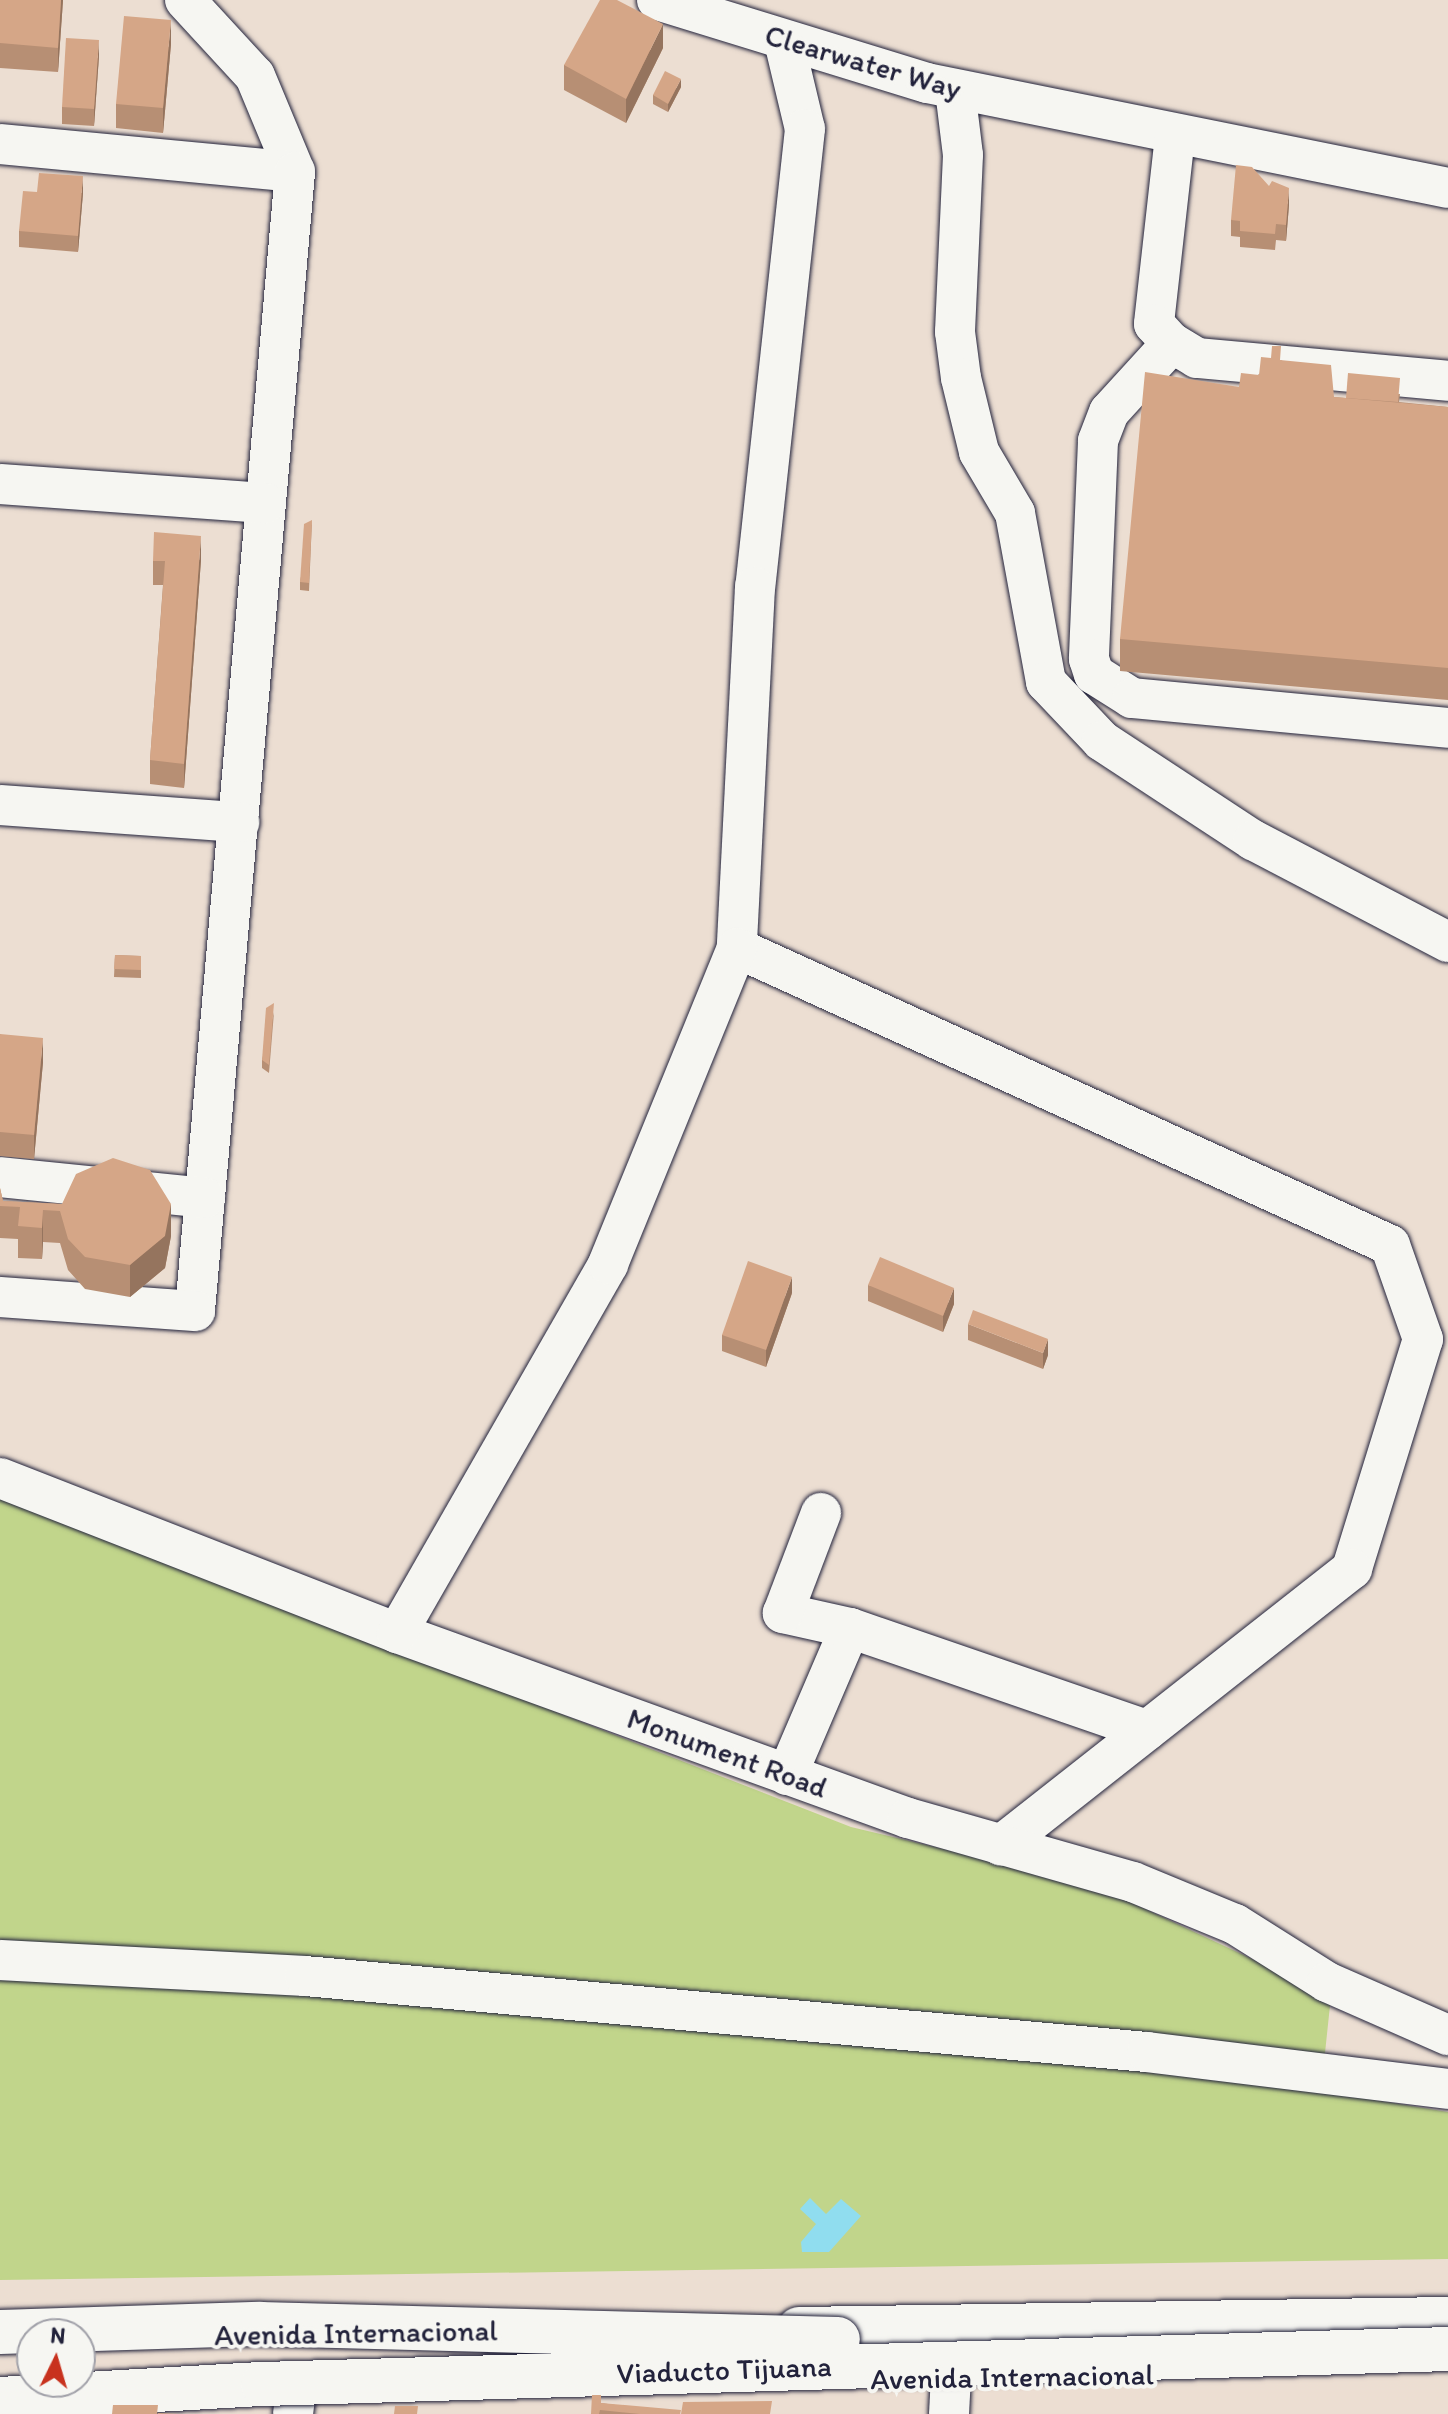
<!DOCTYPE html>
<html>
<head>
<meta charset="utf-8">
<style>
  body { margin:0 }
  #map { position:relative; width:1448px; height:2414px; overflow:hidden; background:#ecded2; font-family:Itim,sans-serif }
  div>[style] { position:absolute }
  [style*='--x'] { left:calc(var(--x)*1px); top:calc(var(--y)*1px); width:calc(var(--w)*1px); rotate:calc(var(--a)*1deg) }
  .green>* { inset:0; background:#c1d58b }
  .water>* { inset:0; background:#90ddef }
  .roads { filter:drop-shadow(0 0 2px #22223b) drop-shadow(0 0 2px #22223b) }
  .minor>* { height:40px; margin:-20px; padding:0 20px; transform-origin:20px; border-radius:20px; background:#f6f6f2 }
  .highway>* { height:44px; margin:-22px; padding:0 22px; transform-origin:22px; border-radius:22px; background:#f6f6f2 }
  .bridges { filter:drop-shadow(0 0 2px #22223b) drop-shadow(0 0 2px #22223b) }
  .highway-bridge>* { height:44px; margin:-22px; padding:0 22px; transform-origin:22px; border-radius:22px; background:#f6f6f2 }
  .wall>* { inset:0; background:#b78f74 }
  .shaded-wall>* { inset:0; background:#95745e }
  .building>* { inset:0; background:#d5a687 }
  span { translate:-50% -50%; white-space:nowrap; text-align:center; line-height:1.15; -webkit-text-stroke:8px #f6f6f2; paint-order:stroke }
  .street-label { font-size:30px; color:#22223b }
  .north { position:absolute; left:16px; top:2318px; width:80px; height:80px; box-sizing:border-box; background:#f6f6f2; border:2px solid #a1a1a9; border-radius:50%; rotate:5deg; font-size:22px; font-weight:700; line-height:32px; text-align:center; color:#22223b }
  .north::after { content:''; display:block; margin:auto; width:28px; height:36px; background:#c8321e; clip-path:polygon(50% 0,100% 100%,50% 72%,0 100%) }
</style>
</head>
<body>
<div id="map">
  <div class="green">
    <div style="clip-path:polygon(0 1495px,851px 1827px,1094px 1885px,1331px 1996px,1321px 2091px,1448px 2112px,1448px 2259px,0 2280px)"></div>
  </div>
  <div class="water">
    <div style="clip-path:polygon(810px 2198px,826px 2214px,841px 2199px,861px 2216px,829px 2252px,802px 2252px,801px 2242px,816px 2224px,800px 2209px)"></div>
  </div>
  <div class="roads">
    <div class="minor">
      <div style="--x:185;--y:0;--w:103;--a:47.4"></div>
      <div style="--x:255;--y:76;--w:104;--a:67.4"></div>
      <div style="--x:657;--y:0;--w:282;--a:17.1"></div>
      <div style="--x:927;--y:83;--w:531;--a:11.39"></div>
      <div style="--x:784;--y:41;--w:90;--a:76.6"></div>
      <div style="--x:805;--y:129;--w:461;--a:96.2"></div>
      <div style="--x:755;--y:587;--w:361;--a:92.9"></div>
      <div style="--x:737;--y:948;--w:717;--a:24.46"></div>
      <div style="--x:1390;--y:1245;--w:100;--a:70.7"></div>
      <div style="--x:1423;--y:1339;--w:241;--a:107.2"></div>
      <div style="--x:1352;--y:1569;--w:447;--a:141.8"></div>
      <div style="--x:955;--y:90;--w:65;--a:83"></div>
      <div style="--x:963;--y:155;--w:177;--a:92.6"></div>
      <div style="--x:955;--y:332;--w:46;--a:82.6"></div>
      <div style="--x:961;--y:378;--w:76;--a:76.3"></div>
      <div style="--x:979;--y:452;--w:71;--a:59.5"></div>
      <div style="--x:1015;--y:513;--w:172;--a:79.6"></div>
      <div style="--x:1046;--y:682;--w:81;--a:46.5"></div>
      <div style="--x:1102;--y:741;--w:181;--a:33.3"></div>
      <div style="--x:1253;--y:840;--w:220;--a:27.6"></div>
      <div style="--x:1175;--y:136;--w:189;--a:96.4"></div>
      <div style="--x:1154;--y:324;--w:26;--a:47"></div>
      <div style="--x:1172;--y:343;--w:29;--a:31"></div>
      <div style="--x:1197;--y:358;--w:252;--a:5.2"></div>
      <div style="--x:0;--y:144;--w:296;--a:5.4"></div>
      <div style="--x:295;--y:172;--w:1143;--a:95.02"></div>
      <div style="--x:195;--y:1311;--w:196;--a:-175.9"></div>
      <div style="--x:1172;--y:343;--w:93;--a:132.4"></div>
      <div style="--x:1109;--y:412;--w:31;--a:111"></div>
      <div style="--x:1098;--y:441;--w:218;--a:92.4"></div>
      <div style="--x:1089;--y:659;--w:16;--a:72"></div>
      <div style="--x:1094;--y:674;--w:45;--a:32.3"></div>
      <div style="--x:1132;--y:698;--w:317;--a:5.4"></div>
      <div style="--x:0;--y:484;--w:266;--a:4.1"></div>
      <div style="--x:0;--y:805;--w:240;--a:4.1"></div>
      <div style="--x:0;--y:1177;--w:206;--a:5.8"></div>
      <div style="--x:0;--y:1478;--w:426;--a:21.3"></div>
      <div style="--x:397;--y:1633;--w:543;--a:19.9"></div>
      <div style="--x:908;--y:1818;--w:234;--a:15.9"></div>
      <div style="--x:1133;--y:1882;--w:110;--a:22.4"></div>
      <div style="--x:1235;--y:1924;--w:109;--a:32.2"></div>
      <div style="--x:1327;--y:1982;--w:132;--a:23.7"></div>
      <div style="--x:850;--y:1628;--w:314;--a:19"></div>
      <div style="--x:397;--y:1633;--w:425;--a:-60.2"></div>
      <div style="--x:608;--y:1264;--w:341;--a:-67.8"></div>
      <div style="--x:787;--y:1775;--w:160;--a:-66.8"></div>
      <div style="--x:850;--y:1628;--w:69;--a:-167.4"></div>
      <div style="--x:783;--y:1613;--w:107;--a:-69.2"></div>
      <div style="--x:0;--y:1960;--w:305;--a:3"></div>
      <div style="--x:305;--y:1976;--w:845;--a:5.16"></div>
      <div style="--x:1147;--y:2052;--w:303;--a:7"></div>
      <div style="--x:293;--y:2414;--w:25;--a:-83"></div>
      <div style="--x:949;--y:2414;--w:36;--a:-87"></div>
    </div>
    <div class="highway">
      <div style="--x:799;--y:2329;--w:649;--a:-0.88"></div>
    </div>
  </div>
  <div class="bridges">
    <div class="highway-bridge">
      <div style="--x:0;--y:2332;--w:260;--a:-1.8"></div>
      <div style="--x:260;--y:2324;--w:578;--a:1.49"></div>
      <div style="--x:0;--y:2399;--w:263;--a:-3.3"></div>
      <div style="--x:263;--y:2384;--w:1186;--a:-1.69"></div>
    </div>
  </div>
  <div class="wall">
    <div style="clip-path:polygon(0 0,63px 0,58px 72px,0 68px)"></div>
    <div style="clip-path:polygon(171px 44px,163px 133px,116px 128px,116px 104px)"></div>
    <div style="clip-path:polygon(663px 48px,626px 123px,564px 90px,564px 65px)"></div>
    <div style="clip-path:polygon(99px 56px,94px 126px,62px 124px,62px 107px)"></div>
    <div style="clip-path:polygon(681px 87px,668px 112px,653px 104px,653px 95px)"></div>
    <div style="clip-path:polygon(1269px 186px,1289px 205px,1286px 241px,1276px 240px,1275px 250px,1240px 247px,1240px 237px,1231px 236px,1231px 220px)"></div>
    <div style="clip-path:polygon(37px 192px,83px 193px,78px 252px,19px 247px,19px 231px)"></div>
    <div style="clip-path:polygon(1281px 360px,1334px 397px,1346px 398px,1400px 394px,1399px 402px,1448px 407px,1448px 700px,1120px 671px,1120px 639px,1239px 387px)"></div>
    <div style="clip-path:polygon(312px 520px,309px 591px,300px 590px,300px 582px)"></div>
    <div style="clip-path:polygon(201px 560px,184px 788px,150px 784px,150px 760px,163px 585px,153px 585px,153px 561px)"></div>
    <div style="clip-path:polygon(115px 955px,141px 956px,141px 978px,114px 977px)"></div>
    <div style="clip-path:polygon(274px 1012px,269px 1073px,262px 1068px,262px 1060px)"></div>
    <div style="clip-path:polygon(0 1034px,43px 1062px,34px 1159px,0 1156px)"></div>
    <div style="clip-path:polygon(0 1188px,3px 1201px,62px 1204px,171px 1236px,165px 1268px,130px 1297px,85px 1289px,68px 1270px,60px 1243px,43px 1242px,42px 1259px,18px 1258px,18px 1239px,0 1238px)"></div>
    <div style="clip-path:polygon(868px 1285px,954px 1304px,943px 1332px,868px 1301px)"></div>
    <div style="clip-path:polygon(792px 1293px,766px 1367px,722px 1351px,722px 1335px)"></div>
    <div style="clip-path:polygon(968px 1324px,1048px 1355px,1043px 1369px,968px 1340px)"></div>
    <div style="clip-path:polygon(601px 2403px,681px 2414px,591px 2414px)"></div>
  </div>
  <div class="shaded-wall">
    <div style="clip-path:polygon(61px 0,63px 0,58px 72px,58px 48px)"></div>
    <div style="clip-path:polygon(171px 20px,171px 44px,163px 133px,163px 108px)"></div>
    <div style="clip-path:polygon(663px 24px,663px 48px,626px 123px,626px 99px)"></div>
    <div style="clip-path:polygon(99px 40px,99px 56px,94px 126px,94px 109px)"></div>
    <div style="clip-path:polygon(681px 79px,681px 87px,668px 112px,668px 104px)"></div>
    <div style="clip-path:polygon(83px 176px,83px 193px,78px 252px,78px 236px)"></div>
    <div style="clip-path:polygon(1289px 188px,1289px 205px,1286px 241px,1286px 225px)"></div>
    <div style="clip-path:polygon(201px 536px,201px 560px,184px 788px,184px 764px)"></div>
    <div style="clip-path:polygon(43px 1038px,43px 1062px,34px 1159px,34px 1135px)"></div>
    <div style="clip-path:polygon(171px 1204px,171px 1236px,165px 1268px,130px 1297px,130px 1265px)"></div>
    <div style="clip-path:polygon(43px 1210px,43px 1242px,42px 1259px,42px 1228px)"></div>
    <div style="clip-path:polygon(792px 1277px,792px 1293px,766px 1367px,766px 1350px)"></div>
    <div style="clip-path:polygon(954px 1288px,954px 1304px,943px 1332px,943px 1316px)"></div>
    <div style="clip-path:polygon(1048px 1339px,1048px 1355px,1043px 1369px,1043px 1353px)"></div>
  </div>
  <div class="building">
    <div style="clip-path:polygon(0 0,61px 0,58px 48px,0 43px)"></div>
    <div style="clip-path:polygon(600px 0,617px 0,663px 24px,626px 99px,564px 65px)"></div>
    <div style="clip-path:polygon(124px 16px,171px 20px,163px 108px,116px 104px)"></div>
    <div style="clip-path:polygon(66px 38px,99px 40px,94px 109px,62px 107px)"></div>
    <div style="clip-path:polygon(665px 71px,681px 79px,668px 104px,653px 95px)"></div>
    <div style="clip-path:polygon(1236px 165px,1252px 167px,1269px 186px,1272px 181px,1289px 188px,1286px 225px,1276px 224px,1275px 234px,1240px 231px,1240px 221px,1231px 220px)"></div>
    <div style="clip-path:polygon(39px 173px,83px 176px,78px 236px,19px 231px,23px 191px,37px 192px)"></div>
    <div style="clip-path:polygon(1272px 346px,1281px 346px,1280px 360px,1331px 365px,1334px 397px,1448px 407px,1448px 668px,1120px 639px,1145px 372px,1239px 387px,1241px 373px,1259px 375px,1261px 357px,1271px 358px)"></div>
    <div style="clip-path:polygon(1348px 373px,1400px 378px,1398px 402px,1346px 398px)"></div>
    <div style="clip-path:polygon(312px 520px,309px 583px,300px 582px,304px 524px)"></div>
    <div style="clip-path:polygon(154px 532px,201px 536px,184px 764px,150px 760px,165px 561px,153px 561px)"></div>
    <div style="clip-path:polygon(115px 955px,141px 956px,141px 970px,114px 969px)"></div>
    <div style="clip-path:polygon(274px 1003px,269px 1065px,262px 1060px,266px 1008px)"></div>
    <div style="clip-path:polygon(0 1034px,43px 1038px,34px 1135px,0 1132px)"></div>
    <div style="clip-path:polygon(113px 1158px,150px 1170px,171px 1204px,165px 1236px,130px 1265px,85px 1257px,68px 1239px,60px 1211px,43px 1210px,42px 1228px,18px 1226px,20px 1207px,0 1206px,0 1208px,0 1188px,3px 1201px,62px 1204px,76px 1174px)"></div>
    <div style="clip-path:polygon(880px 1257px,954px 1288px,943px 1316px,868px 1285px)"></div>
    <div style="clip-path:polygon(748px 1261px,792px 1277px,766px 1350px,722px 1335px)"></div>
    <div style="clip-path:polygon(973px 1310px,1048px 1339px,1043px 1353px,968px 1324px)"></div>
    <div style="clip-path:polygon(592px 2395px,601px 2395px,601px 2403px,681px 2410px,680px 2414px,640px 2414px,600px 2410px,599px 2414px,591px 2414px)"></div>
    <div style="clip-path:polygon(772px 2401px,770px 2414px,681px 2414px,683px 2402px)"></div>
    <div style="clip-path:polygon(113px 2405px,158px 2405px,157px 2414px,112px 2414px)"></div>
    <div style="clip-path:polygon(395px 2406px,418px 2406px,417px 2414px,394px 2414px)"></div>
    <div style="clip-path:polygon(158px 2413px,180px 2413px,158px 2414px)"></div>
  </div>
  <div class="street-label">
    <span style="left:863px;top:62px;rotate:16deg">Clearwater Way</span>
    <span style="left:727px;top:1753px;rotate:20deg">Monument Road</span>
    <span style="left:356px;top:2333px;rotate:-1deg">Avenida Internacional</span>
    <span style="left:724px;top:2370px;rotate:-2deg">Viaducto Tijuana</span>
    <span style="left:1012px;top:2377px;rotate:-1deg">Avenida Internacional</span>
  </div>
  <div class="north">N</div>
</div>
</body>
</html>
